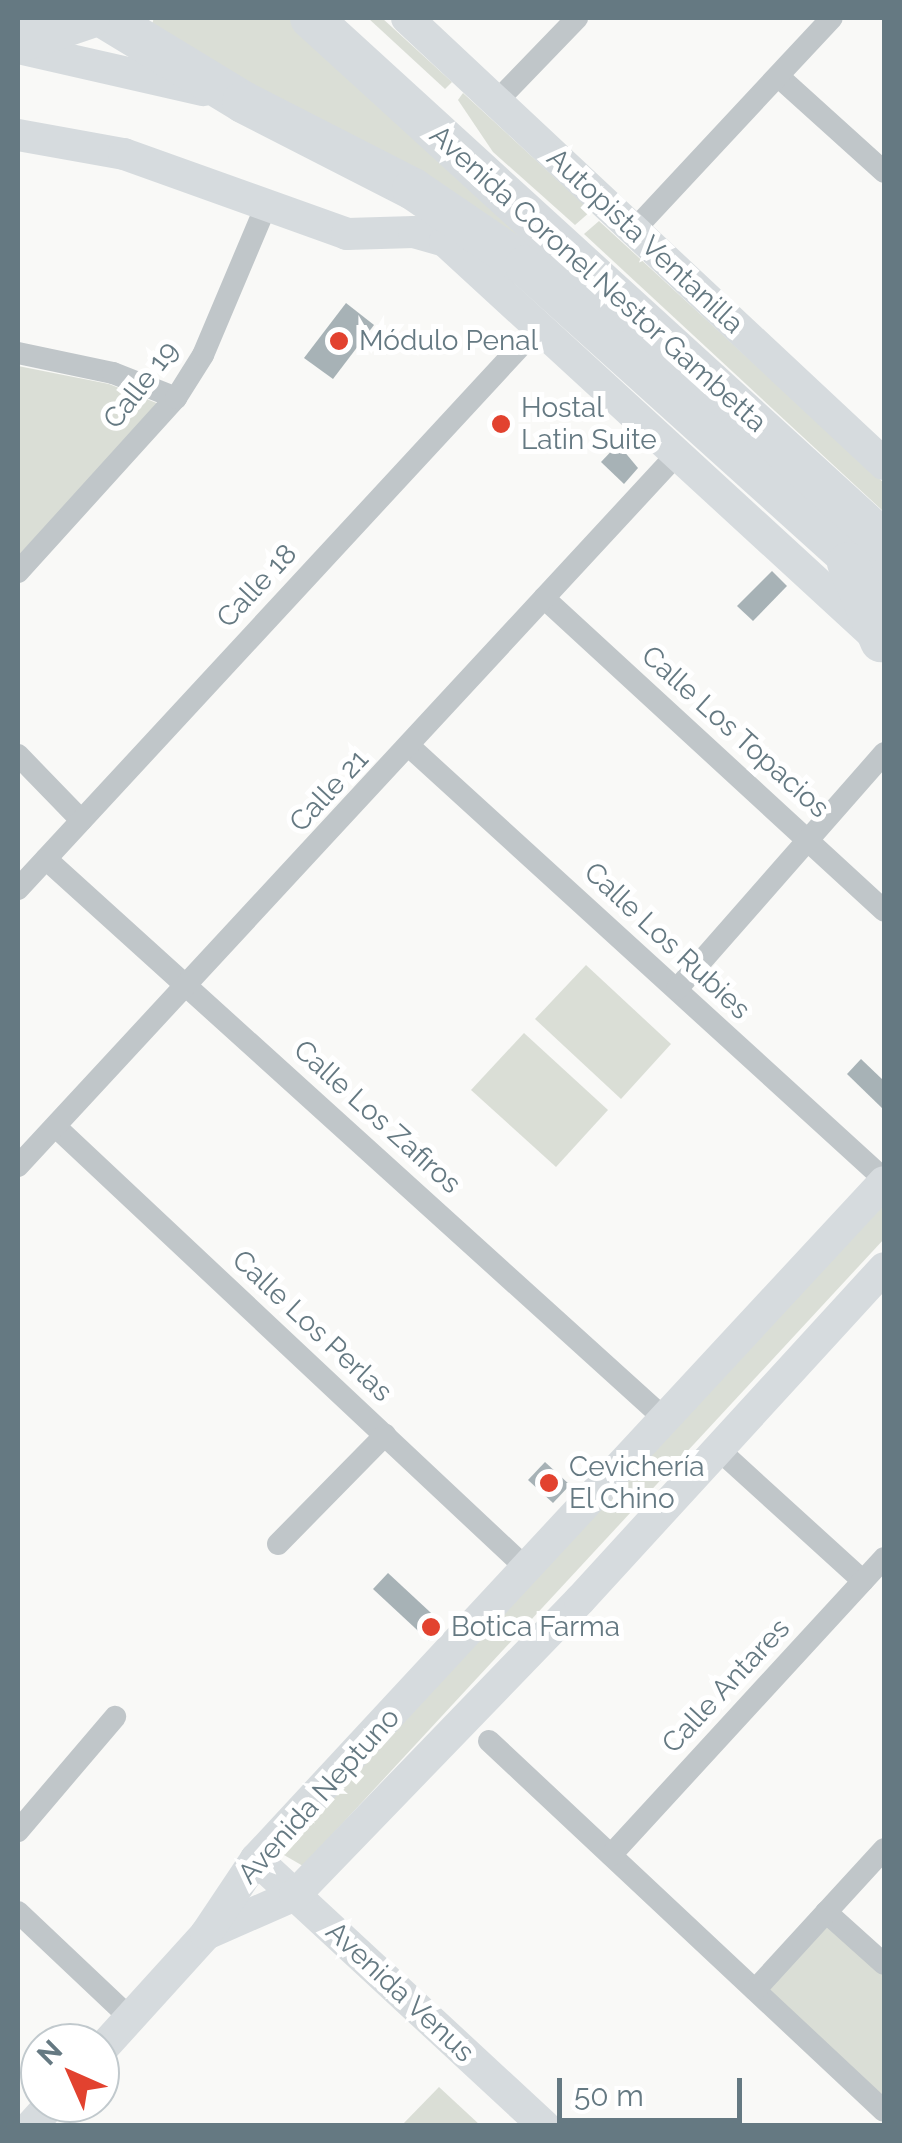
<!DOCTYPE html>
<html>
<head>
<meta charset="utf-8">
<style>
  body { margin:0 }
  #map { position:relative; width:902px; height:2143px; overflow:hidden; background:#f9f9f7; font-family:Raleway,sans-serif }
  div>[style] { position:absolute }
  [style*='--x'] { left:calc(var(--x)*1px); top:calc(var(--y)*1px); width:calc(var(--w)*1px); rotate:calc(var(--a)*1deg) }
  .green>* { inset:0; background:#daded6 }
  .building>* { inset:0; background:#a7b2b6 }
  .street>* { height:22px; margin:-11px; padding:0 11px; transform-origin:11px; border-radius:11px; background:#c0c6c9 }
  .secondary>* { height:32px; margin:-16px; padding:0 16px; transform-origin:16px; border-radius:16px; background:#d6dbde }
  .highway>* { height:42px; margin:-21px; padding:0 21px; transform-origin:21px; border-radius:21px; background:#d6dbde }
  .dots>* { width:28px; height:28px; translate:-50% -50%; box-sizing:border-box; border:5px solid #fff; border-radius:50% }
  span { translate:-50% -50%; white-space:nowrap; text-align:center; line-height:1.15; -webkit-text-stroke:10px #fff; paint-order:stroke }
  .street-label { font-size:28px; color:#657982 }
  .poi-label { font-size:28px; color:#657982 }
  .left { translate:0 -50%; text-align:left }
  .frame { position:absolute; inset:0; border:20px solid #657982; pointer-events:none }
  .north { position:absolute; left:20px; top:2023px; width:100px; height:100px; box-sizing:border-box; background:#fff; border:2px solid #c1c9cd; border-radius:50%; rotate:315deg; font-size:28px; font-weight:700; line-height:40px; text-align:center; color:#657982 }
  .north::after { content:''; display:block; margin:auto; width:35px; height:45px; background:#e2422f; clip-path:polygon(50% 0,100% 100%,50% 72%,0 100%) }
  .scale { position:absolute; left:557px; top:2078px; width:185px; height:45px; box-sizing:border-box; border:5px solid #657982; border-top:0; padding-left:12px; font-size:30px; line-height:35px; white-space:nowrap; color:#657982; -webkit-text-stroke:8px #fff; paint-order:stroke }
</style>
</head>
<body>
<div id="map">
  <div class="green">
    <div style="clip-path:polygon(154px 18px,295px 18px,544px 256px,233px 76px,152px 24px)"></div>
    <div style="clip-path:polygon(368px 18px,382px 18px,452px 82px,445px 89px)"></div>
    <div style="clip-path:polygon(463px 93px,591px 211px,575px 225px,493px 152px,458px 100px)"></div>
    <div style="clip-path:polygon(599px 221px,884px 483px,884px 512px,584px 234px)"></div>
    <div style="clip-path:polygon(18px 366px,109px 384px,159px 404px,18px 556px)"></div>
    <div style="clip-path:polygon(586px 965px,671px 1044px,621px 1099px,535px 1019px)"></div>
    <div style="clip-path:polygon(524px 1033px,608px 1110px,556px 1167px,471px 1090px)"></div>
    <div style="clip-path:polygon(884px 1201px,884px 1239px,303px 1866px,284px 1855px,284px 1847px)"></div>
    <div style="clip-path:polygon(827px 1921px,884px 1974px,884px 2101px,764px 1989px)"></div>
    <div style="clip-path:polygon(439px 2087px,480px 2125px,402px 2125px)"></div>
  </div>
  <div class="building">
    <div style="clip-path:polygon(346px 303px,374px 325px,333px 379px,304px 358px)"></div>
    <div style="clip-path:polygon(618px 444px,638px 468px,624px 484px,601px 462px)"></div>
    <div style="clip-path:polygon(772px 571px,787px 586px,753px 621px,737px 606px)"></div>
    <div style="clip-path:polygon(861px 1059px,884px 1081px,884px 1110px,847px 1074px)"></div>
    <div style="clip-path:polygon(545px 1462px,570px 1485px,553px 1503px,528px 1480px)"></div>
    <div style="clip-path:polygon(388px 1573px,444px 1625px,429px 1641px,373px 1589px)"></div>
  </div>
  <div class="street">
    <div style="--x:779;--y:77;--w:142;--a:42.1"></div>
    <div style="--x:496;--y:102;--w:117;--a:-46"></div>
    <div style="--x:634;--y:230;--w:290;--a:-47"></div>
    <div style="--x:18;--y:353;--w:97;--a:11.9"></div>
    <div style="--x:113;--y:373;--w:68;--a:21.6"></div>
    <div style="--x:18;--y:572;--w:235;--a:-47.8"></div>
    <div style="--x:176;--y:398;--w:51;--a:-57.9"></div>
    <div style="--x:203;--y:355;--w:162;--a:-67.1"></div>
    <div style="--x:544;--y:598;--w:462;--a:42.6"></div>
    <div style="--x:410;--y:747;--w:641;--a:42.35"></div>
    <div style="--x:18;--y:755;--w:91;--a:45.9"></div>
    <div style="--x:46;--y:859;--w:838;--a:42.14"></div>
    <div style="--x:18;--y:889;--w:770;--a:-47.21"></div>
    <div style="--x:677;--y:989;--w:314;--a:-48.7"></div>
    <div style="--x:56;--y:1127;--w:646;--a:43.18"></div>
    <div style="--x:18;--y:1166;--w:974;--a:-47.2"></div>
    <div style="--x:718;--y:1449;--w:196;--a:42.3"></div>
    <div style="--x:278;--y:1544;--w:153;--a:-45.5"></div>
    <div style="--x:489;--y:1741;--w:541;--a:43.13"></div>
    <div style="--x:18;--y:1831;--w:150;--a:-49.6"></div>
    <div style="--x:611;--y:1855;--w:403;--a:-47.4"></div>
    <div style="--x:18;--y:1912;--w:154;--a:43.4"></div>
    <div style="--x:826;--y:1912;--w:78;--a:41.9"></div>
    <div style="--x:755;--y:1990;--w:191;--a:-47.5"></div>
  </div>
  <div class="secondary">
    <div style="--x:407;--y:18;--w:653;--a:43.08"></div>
    <div style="--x:18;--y:48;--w:190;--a:12.8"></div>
    <div style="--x:18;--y:135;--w:108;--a:10.2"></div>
    <div style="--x:124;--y:154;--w:237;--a:19.7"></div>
    <div style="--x:347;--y:234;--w:67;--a:-1.7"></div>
    <div style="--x:414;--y:232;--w:32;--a:16"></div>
    <div style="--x:445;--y:241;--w:582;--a:42.56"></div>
    <div style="--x:256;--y:1859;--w:393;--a:42.8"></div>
    <div style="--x:206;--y:1934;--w:97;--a:-23.7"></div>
    <div style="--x:295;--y:1895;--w:410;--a:-46"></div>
    <div style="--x:580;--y:1600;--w:450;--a:-47.5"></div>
    <div style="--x:100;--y:2051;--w:158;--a:-47.8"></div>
    <div style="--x:206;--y:1934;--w:90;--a:-56.3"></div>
    <div style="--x:256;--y:1859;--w:923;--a:-47.15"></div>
    <div style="--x:31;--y:2126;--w:31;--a:-48"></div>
  </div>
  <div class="highway">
    <div style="--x:105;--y:18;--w:162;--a:31.3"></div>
    <div style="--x:243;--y:102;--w:191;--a:27.1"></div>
    <div style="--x:413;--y:189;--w:137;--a:34.3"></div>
    <div style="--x:526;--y:266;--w:482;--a:42"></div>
    <div style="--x:311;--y:18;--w:776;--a:42.39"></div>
    <div style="--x:18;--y:42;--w:75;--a:-18.7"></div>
    <div style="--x:848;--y:563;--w:85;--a:67.1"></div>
  </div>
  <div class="dots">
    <div style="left:339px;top:341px;background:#e2422f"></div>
    <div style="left:501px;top:424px;background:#e2422f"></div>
    <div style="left:549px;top:1483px;background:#e2422f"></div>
    <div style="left:431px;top:1627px;background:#e2422f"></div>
  </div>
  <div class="street-label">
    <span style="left:645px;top:241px;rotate:43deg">Autopista Ventanilla</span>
    <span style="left:598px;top:279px;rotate:42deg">Avenida Coronel Nestor Gambetta</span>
    <span style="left:141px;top:385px;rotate:-52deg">Calle 19</span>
    <span style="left:257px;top:586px;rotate:-47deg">Calle 18</span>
    <span style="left:735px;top:732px;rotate:42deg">Calle Los Topacios</span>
    <span style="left:329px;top:791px;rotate:-47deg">Calle 21</span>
    <span style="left:667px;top:941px;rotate:43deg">Calle Los Rubies</span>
    <span style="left:377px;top:1117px;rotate:42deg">Calle Los Zafiros</span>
    <span style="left:312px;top:1326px;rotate:43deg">Calle Los Perlas</span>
    <span style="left:726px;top:1686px;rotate:-47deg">Calle Antares</span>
    <span style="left:319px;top:1796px;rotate:-48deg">Avenida Neptuno</span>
    <span style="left:400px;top:1992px;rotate:43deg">Avenida Venus</span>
  </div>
  <div class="poi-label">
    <span class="left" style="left:359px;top:341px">Módulo Penal</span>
    <span class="left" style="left:521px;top:424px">Hostal<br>Latin Suite</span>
    <span class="left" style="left:569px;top:1483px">Cevichería<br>El Chino</span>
    <span class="left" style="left:451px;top:1627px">Botica Farma</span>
  </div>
  <div class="frame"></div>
  <div class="north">N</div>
  <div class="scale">50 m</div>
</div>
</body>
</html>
